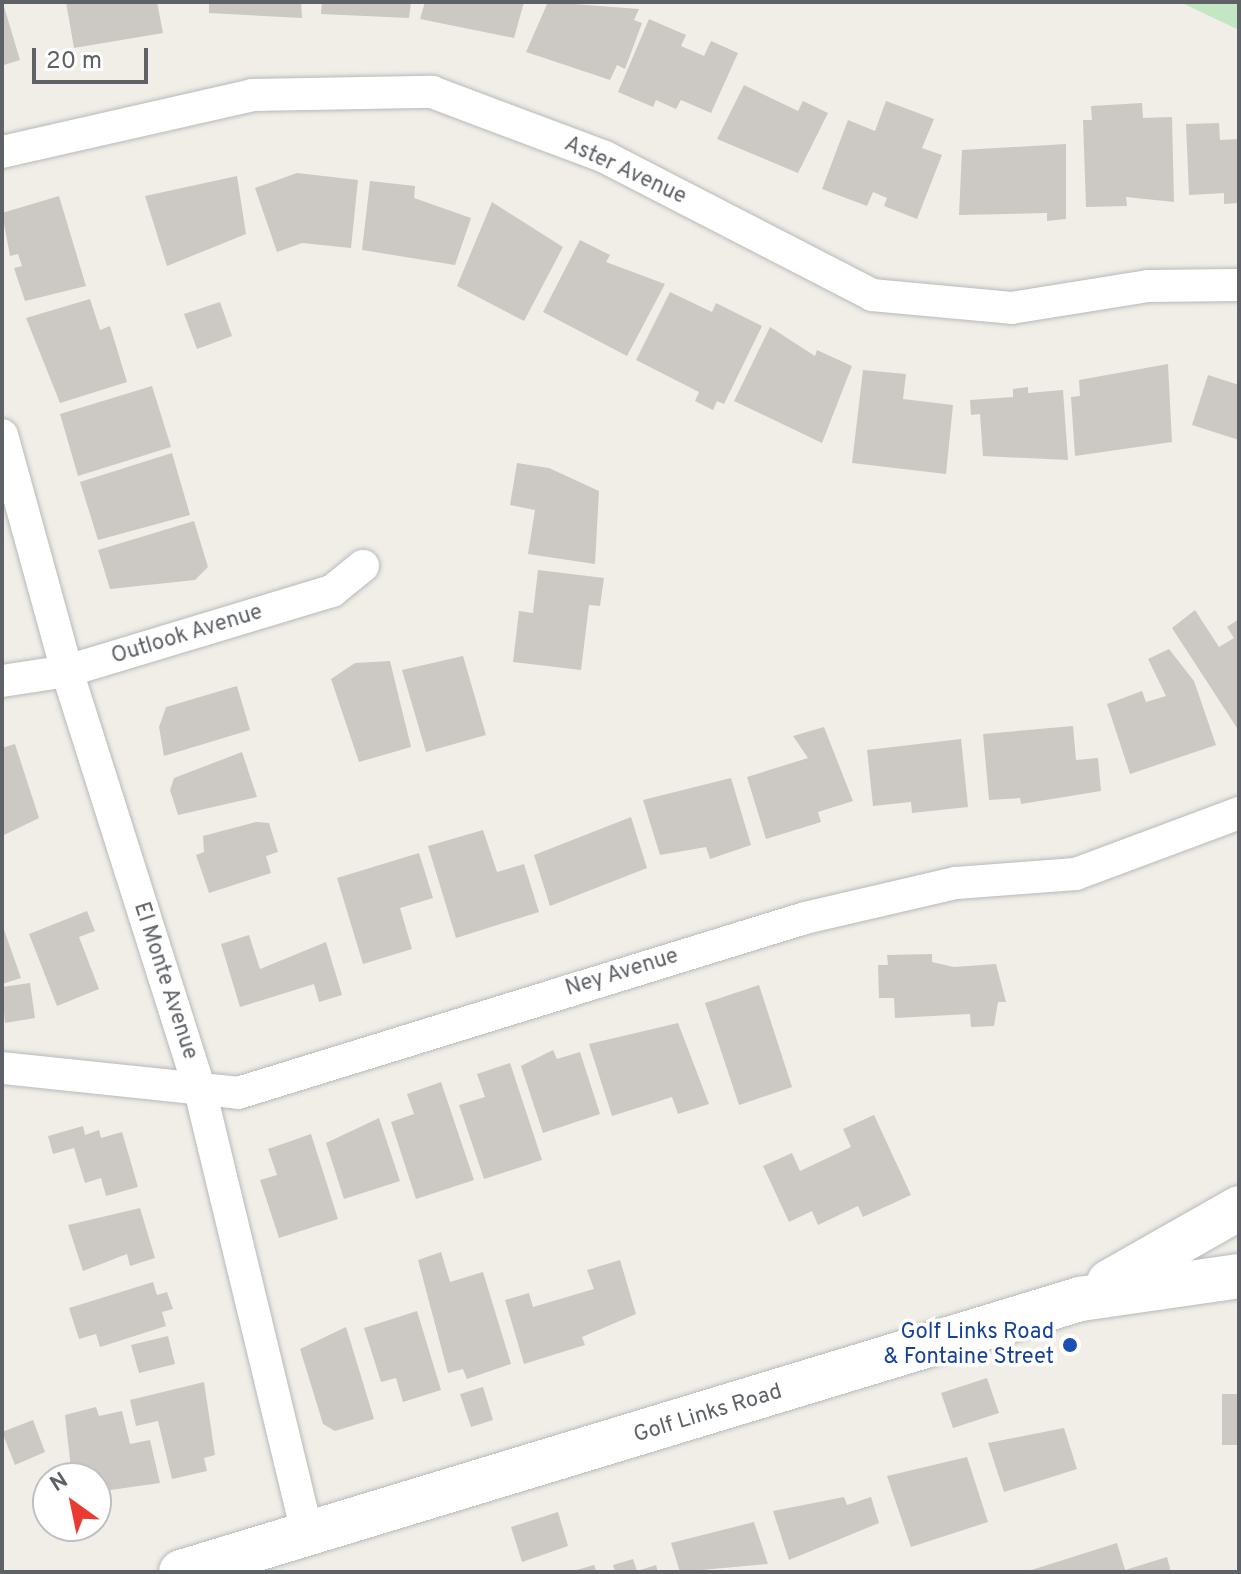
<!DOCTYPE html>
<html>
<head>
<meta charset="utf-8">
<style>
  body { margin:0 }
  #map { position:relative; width:1241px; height:1574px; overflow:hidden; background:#f0eee6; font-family:Overpass,sans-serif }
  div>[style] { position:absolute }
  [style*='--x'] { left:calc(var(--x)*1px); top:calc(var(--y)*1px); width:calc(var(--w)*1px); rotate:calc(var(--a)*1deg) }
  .green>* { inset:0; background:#c4e7c3 }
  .building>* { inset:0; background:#ccc9c4 }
  .roads { filter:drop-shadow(0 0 2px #b7b9bd) drop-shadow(0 0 2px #b7b9bd) }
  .street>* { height:32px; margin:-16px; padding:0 16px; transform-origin:16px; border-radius:16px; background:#fff }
  .secondary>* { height:44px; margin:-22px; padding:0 22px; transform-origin:22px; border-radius:22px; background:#fff }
  .dots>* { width:22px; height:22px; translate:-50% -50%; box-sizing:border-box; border:4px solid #fff; border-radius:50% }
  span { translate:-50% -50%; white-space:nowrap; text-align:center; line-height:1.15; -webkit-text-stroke:7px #fff; paint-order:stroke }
  .street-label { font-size:22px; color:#5e6267 }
  .transit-label { font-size:22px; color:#164399 }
  .right { translate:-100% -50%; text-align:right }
  .frame { position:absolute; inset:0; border:4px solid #5e6267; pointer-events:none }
  .north { position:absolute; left:32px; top:1462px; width:80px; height:80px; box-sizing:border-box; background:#fff; border:2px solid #bfc0c2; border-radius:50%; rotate:327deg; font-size:22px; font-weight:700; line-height:32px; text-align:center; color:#5e6267 }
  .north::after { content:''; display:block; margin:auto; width:28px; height:36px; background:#ea3b32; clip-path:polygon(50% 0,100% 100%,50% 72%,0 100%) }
  .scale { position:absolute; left:32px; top:48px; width:116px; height:36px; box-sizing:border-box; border:4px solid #5e6267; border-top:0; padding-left:10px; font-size:24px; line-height:28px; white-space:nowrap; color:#5e6267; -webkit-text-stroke:6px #fff; paint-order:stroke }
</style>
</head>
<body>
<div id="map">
  <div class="green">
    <div style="clip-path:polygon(1180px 2px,1239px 2px,1239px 30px)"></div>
  </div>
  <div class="building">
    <div style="clip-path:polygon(66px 2px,157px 2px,163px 33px,74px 48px)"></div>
    <div style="clip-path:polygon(209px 2px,301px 2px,302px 18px,209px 13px)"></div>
    <div style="clip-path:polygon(322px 2px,411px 2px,409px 18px,321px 14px)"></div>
    <div style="clip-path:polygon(425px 2px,524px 2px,514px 38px,420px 19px)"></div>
    <div style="clip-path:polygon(548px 2px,639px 9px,634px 20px,642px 23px,625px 69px,617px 65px,610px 80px,526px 52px)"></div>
    <div style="clip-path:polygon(3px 3px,20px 60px,4px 65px,2px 87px)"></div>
    <div style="clip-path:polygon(649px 19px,686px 35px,681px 46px,704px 56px,711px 41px,738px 53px,711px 113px,681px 100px,676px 109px,656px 100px,653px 107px,618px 92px)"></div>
    <div style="clip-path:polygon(744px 85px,798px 111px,803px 101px,828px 113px,798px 173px,717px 139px)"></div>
    <div style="clip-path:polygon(886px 101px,934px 119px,922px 148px,942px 155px,917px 219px,884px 206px,887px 198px,873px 192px,867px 206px,822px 189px,848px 120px,875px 131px)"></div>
    <div style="clip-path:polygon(1142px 103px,1143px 118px,1172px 117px,1174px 202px,1126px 197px,1127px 206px,1086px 207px,1083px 120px,1092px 120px,1091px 106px)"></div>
    <div style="clip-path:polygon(1219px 123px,1220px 140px,1239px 139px,1239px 203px,1224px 204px,1224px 193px,1189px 195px,1186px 124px)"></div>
    <div style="clip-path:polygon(1066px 144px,1066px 219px,1047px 221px,1047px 213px,959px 215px,962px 150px)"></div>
    <div style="clip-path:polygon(297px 173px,358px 180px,351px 248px,302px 243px,277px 252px,255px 188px)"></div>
    <div style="clip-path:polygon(237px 176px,246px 234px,167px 266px,145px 196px)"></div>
    <div style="clip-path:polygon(370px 181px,415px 186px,414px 198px,471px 218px,455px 265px,362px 250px)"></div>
    <div style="clip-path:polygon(59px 196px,86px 286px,25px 301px,14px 268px,22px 266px,18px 254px,10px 256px,2px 213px)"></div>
    <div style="clip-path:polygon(492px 202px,563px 247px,524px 321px,457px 286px)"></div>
    <div style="clip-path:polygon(580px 240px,610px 255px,606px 262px,665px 284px,627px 356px,543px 312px)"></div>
    <div style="clip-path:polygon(670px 292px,712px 312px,716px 303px,762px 326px,724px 404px,717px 401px,713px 410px,695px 401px,699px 392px,636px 360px)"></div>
    <div style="clip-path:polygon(90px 299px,100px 330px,110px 326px,127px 382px,60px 403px,26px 318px)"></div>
    <div style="clip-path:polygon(220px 302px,232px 336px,197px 349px,184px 314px)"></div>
    <div style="clip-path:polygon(770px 327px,815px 356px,817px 350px,852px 366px,822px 443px,734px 401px)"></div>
    <div style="clip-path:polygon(1168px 364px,1172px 442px,1075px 456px,1071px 397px,1080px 396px,1079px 380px)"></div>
    <div style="clip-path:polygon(863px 370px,906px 374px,903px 399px,953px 405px,946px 474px,852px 463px)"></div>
    <div style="clip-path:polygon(1208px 375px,1239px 385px,1239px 440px,1192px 425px)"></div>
    <div style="clip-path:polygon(152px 386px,171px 447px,78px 476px,60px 414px)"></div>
    <div style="clip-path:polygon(1028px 387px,1028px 393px,1063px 390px,1068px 460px,983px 456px,980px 414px,971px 415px,970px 400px,1013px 397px,1013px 389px)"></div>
    <div style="clip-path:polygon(172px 453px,190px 515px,98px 540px,80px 482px)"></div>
    <div style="clip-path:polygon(517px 463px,549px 468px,599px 491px,595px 564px,528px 554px,535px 510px,510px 505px)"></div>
    <div style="clip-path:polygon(194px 521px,208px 567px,195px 580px,110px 589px,98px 550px)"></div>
    <div style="clip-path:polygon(538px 570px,604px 578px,600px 606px,589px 605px,581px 670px,513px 662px,519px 611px,533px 613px)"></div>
    <div style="clip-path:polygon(1195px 610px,1219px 647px,1234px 638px,1227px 627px,1239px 619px,1239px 731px,1172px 628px)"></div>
    <div style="clip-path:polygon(1169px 649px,1194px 681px,1216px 745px,1130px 774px,1107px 704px,1142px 691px,1146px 702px,1166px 696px,1148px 659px)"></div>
    <div style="clip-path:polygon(463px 656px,486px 735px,426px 752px,402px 670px)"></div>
    <div style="clip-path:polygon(390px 661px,411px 747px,359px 762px,331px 679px,355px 663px)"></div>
    <div style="clip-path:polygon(237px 686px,250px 730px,164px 756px,159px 727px,166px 707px)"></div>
    <div style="clip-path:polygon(1073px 726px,1076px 760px,1098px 758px,1101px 791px,1021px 804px,1020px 798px,989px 800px,983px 734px)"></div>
    <div style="clip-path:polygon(824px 727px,853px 801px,818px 812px,821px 822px,766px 839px,747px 777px,808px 758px,793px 736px)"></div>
    <div style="clip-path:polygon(961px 739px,968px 807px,912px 813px,911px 802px,873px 806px,867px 750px)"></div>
    <div style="clip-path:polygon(15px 744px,39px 818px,2px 836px,2px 748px)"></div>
    <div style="clip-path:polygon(242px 752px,257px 797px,178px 815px,170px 790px,174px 778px)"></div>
    <div style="clip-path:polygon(731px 778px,751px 845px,710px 859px,706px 847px,660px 855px,643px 800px)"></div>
    <div style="clip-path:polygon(631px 817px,647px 868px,550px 906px,534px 855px)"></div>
    <div style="clip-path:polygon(256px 822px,269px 823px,278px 852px,266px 856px,271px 873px,209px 893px,196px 855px,204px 852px,203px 836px)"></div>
    <div style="clip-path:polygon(483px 830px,497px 872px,524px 864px,539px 912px,456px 938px,428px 846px)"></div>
    <div style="clip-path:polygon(419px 853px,433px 898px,400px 908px,412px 949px,363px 964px,337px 878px)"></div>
    <div style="clip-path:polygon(87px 911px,95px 931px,79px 937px,99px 989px,57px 1006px,29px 934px)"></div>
    <div style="clip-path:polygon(2px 924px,21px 978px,2px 984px)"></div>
    <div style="clip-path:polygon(249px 935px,260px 969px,326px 942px,342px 995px,319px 1002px,314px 984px,240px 1007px,221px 944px)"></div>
    <div style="clip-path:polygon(932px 954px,932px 962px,954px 967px,996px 964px,1006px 1002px,998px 1002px,994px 1026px,971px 1027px,970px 1014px,895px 1018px,894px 998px,879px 998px,878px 965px,888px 965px,887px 955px)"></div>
    <div style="clip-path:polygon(30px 983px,35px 1018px,5px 1023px,2px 987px)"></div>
    <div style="clip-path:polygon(759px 985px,792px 1087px,739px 1105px,705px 1003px)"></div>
    <div style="clip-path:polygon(678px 1023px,709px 1104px,678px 1114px,672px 1097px,612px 1116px,589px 1044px)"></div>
    <div style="clip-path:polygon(553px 1050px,557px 1059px,580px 1052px,600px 1114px,543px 1133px,521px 1066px)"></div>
    <div style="clip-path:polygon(510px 1063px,542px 1160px,484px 1179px,459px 1105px,485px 1097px,477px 1074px)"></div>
    <div style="clip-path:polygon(441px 1082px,474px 1180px,416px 1199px,391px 1122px,414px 1114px,407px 1094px)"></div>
    <div style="clip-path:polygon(874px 1115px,911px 1195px,863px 1217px,858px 1206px,818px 1225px,812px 1211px,789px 1222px,763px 1166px,792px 1153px,800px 1171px,851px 1147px,843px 1129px)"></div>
    <div style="clip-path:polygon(379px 1118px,400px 1181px,344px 1199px,326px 1143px)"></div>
    <div style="clip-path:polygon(83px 1126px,85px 1135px,99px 1130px,101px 1138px,122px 1132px,138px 1187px,106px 1196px,101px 1178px,85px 1183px,74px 1148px,53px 1154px,48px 1136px)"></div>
    <div style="clip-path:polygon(311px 1134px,338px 1219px,279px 1238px,260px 1180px,277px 1175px,268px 1149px)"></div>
    <div style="clip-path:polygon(140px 1208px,155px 1258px,130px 1266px,127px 1254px,83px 1271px,68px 1225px)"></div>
    <div style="clip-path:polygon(441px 1252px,450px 1282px,483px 1272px,511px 1364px,467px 1379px,463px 1369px,448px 1373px,418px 1260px)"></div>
    <div style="clip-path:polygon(620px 1260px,636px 1314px,582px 1337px,585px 1345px,524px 1364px,505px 1300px,529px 1293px,533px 1307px,594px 1289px,587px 1270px)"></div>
    <div style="clip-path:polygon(153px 1282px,157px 1295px,167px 1292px,173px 1309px,162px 1312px,166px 1326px,100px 1347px,96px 1334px,79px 1339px,69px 1308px)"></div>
    <div style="clip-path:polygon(417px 1311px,441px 1390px,403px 1402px,396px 1378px,381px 1382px,364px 1328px)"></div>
    <div style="clip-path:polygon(346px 1327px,374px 1419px,335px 1431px,323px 1424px,300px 1349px)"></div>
    <div style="clip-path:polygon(168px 1336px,175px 1364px,139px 1373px,131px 1345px)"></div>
    <div style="clip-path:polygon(987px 1378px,999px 1413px,953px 1428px,941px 1393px)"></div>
    <div style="clip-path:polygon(204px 1382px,215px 1455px,204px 1458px,207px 1471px,172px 1479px,158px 1421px,136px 1426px,130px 1400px)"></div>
    <div style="clip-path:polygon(483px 1387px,493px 1420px,471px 1427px,460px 1394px)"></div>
    <div style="clip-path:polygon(1222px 1394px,1239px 1394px,1239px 1445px,1222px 1445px)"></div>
    <div style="clip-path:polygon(96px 1407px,99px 1416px,122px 1411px,130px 1444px,150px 1440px,160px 1483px,96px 1492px,96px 1478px,72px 1478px,65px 1415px)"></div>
    <div style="clip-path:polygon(33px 1420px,45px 1452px,15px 1465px,2px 1432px)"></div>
    <div style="clip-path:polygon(1064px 1428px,1077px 1469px,1004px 1492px,988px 1443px)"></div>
    <div style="clip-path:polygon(967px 1457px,988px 1522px,911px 1547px,887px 1476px)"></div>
    <div style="clip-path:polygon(844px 1497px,847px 1505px,871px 1497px,879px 1523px,789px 1560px,773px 1511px)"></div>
    <div style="clip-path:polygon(558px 1512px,568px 1546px,522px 1562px,511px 1527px)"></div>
    <div style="clip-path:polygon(754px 1522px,768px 1564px,680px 1572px,671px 1543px)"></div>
    <div style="clip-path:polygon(1117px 1543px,1125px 1570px,1167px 1557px,1171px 1572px,1025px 1572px)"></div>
    <div style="clip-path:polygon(633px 1559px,637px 1571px,656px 1565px,658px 1572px,615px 1572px,613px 1565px)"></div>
    <div style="clip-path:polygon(594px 1565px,597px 1572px,574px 1572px,573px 1571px)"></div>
  </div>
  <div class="roads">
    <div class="street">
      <div style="--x:2;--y:152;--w:256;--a:-12.8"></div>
      <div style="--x:252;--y:95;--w:180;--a:-1"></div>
      <div style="--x:432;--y:92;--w:185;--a:20.6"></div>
      <div style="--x:605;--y:157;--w:301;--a:27.3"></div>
      <div style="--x:872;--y:295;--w:140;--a:5.3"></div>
      <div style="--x:1011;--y:308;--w:139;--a:-9.1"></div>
      <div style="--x:1148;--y:286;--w:91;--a:-0.6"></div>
      <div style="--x:2;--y:435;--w:245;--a:74.6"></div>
      <div style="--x:67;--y:671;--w:440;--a:72.4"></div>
      <div style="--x:200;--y:1090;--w:455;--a:76.4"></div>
      <div style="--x:2;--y:681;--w:66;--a:-8.7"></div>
      <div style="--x:67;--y:671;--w:277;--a:-16.8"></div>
      <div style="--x:332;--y:591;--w:40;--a:-39"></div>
      <div style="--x:2;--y:1068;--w:237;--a:6"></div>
      <div style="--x:238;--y:1093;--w:593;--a:-17.15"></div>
      <div style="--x:805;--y:918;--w:155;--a:-13.1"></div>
      <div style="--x:956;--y:883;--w:120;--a:-4.3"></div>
      <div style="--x:1076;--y:874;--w:174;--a:-20.5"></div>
    </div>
    <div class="secondary">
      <div style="--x:1109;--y:1282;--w:150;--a:-29.6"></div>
      <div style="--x:181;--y:1572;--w:940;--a:-16.89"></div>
      <div style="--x:1080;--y:1299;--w:161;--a:-8.2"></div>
    </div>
  </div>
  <div class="dots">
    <div style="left:1070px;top:1345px;background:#1a4fb4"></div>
  </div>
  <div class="street-label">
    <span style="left:625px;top:171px;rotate:25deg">Aster Avenue</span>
    <span style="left:187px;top:635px;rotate:-17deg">Outlook Avenue</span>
    <span style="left:622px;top:973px;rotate:-17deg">Ney Avenue</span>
    <span style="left:165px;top:981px;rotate:72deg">El Monte Avenue</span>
    <span style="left:708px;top:1414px;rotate:-17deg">Golf Links Road</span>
  </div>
  <div class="transit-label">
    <span class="right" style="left:1054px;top:1345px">Golf Links Road<br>&amp; Fontaine Street</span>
  </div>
  <div class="frame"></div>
  <div class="north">N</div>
  <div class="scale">20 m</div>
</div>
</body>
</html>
